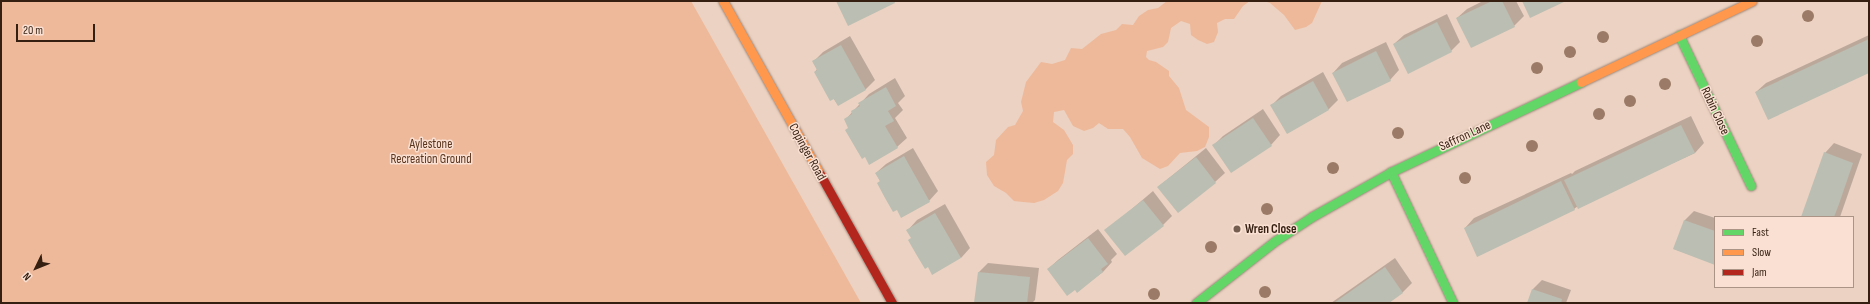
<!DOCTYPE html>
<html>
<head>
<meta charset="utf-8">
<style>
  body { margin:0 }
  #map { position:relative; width:1870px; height:304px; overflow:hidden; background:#ecd2c2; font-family:"Sofia Sans Condensed",sans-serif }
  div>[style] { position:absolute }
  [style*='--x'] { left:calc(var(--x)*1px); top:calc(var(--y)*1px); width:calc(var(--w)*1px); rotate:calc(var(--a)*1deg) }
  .green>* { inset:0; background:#eeb99a }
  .shadow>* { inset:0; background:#0003 }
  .building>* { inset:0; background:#bbbeb2 }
  .roads { filter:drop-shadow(0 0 1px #9e897c) drop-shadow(0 0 1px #9e897c) }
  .fast>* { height:9px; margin:-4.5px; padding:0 4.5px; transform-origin:4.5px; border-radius:4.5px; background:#63d668 }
  .slow>* { height:9px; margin:-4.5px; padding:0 4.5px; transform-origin:4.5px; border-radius:4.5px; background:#ff974d }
  .jam>* { height:9px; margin:-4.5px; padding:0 4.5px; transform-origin:4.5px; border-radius:4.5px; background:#b3261e }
  .trees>* { width:12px; height:12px; margin:-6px; border-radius:50%; background:#9b7b67 }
  .dots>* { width:11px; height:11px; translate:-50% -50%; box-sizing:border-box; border:2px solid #f9e0d2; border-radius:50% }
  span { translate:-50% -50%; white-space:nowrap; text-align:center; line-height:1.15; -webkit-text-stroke:3px #f9e0d2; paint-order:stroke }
  .street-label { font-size:13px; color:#351f11 }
  .park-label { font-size:13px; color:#59331c }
  .poi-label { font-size:13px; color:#351f11; font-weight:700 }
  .left { translate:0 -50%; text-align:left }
  .frame { position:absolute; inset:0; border:2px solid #351f11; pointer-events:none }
  .legend { position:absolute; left:1714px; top:216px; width:140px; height:72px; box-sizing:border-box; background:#f9e0d2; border:1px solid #ab9385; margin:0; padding:5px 7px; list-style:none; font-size:12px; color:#351f11 }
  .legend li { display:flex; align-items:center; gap:8px; height:20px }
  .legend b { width:20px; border:1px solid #ab9385 }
  .north { position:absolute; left:16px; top:248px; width:40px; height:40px; -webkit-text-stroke:3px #f9e0d2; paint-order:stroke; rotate:227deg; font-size:11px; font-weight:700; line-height:16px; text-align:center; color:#351f11 }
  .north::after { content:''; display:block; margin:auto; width:14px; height:18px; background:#351f11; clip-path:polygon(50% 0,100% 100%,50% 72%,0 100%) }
  .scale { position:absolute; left:16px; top:24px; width:79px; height:18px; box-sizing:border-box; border:2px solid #351f11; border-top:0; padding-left:5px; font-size:12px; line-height:14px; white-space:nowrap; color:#351f11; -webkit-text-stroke:3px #f9e0d2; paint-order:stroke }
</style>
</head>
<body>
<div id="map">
  <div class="green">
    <div style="clip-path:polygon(1px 1px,691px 1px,861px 303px,1px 303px)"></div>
    <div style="clip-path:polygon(1167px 1px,1250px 1px,1243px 6px,1234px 19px,1225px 19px,1217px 23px,1218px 32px,1214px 42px,1207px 44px,1198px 40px,1191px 35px,1190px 24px,1181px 21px,1171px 28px,1168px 42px,1163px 47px,1147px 51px,1146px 57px,1149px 60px,1156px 62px,1169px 71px,1169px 76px,1179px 88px,1186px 110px,1209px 127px,1209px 137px,1205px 147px,1197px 151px,1180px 153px,1168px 166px,1160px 169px,1142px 158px,1130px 137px,1123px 129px,1108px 129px,1099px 123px,1093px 128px,1084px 131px,1073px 126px,1064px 110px,1054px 112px,1053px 122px,1064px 130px,1073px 145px,1073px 154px,1067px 160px,1063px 183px,1058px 191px,1044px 200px,1034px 203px,1023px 202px,1014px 201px,1006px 193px,994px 186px,987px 175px,986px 162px,994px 155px,996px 140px,1008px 127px,1015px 125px,1023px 111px,1021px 102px,1026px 82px,1041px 62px,1052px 64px,1065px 60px,1071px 48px,1082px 49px,1101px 34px,1116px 30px,1122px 24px,1133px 25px,1139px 16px,1148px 10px,1158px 8px)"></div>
    <div style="clip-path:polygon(1264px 1px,1322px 1px,1312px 23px,1306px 27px,1295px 30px,1284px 15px,1270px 3px)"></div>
  </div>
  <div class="shadow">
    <div style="clip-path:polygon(1483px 1px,1516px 1px,1524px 16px,1514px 26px,1457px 18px,1467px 9px)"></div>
    <div style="clip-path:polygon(1447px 14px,1460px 42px,1451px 51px,1394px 44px,1404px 35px)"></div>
    <div style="clip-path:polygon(1869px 35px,1869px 72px,1756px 92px,1766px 83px)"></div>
    <div style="clip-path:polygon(850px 36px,875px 80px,866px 89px,838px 105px,815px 72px,817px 69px,813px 62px,823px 52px)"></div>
    <div style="clip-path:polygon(1386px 42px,1399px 70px,1390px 80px,1333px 73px,1342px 63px)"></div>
    <div style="clip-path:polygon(1323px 72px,1338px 100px,1329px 109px,1287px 133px,1272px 105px,1281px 96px)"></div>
    <div style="clip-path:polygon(895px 78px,905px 96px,898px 103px,903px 110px,895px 118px,907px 138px,897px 147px,849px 127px,845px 120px,869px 94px)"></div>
    <div style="clip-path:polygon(1263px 109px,1280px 135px,1271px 145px,1214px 145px,1223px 136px)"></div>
    <div style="clip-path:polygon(1691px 116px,1704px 143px,1695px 153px,1578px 206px,1574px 209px,1465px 228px,1474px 218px,1571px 173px,1572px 174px,1575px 171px)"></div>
    <div style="clip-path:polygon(1834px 143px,1862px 154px,1840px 217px,1802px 217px,1825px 153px)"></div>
    <div style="clip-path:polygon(913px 148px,938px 191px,929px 201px,880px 181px,876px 173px,886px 164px)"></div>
    <div style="clip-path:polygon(1206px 148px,1225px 173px,1215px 182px,1158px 187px)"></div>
    <div style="clip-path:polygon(1153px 191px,1172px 216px,1163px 225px,1106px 231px)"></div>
    <div style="clip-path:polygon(945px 204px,970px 248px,961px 258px,912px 237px,908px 230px,917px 220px)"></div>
    <div style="clip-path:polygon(1694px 211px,1715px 218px,1715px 264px,1674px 249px,1685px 220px)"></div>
    <div style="clip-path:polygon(1098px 229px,1117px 254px,1111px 260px,1112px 262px,1103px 272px,1077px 291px,1048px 269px,1058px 260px)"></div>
    <div style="clip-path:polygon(1395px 258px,1412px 283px,1403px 292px,1388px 303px,1331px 303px)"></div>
    <div style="clip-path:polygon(988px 263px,1039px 268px,1035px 300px,1032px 303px,975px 303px,979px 272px)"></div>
    <div style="clip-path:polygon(1542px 280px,1571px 290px,1566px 303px,1528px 303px,1533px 289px)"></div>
  </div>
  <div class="building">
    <div style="clip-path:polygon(836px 1px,894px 1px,895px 3px,848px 26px)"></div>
    <div style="clip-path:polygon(1492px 1px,1502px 1px,1515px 27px,1471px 48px,1456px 18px)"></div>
    <div style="clip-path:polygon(1522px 1px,1566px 1px,1530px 18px)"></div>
    <div style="clip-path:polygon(1437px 22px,1452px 52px,1408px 74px,1393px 44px)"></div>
    <div style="clip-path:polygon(1869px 39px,1869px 73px,1768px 120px,1755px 92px)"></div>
    <div style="clip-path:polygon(841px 45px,866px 90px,838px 106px,834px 99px,830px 101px,814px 72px,817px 70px,812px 61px)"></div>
    <div style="clip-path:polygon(1376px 51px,1391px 81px,1347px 102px,1332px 73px)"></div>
    <div style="clip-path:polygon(1313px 81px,1329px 110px,1287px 134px,1270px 105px)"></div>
    <div style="clip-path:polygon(886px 87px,896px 106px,888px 111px,894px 121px,885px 126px,898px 148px,869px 165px,865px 157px,862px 159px,845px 130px,848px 128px,844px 119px,852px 114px,851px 111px,860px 106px,858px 103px)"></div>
    <div style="clip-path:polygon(1253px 118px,1272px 146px,1231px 173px,1212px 145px)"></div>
    <div style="clip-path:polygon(1681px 125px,1695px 153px,1578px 209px,1564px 180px)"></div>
    <div style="clip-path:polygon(1824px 152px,1853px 163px,1839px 204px,1834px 217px,1801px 217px)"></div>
    <div style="clip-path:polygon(904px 156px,930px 202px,901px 218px,897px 210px,893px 212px,885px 198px,877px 183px,880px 181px,875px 173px)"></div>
    <div style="clip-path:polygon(1196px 157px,1216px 183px,1178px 213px,1157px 187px)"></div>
    <div style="clip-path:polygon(1561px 181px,1575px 210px,1477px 257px,1464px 228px)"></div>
    <div style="clip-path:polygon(1143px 200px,1164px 226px,1125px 256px,1104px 230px)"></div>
    <div style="clip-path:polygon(935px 213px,961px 258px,932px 275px,928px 267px,925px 269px,916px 254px,908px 240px,911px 238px,906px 230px)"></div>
    <div style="clip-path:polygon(1684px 220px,1715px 231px,1715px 265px,1673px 249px)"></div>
    <div style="clip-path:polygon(1088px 238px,1108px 264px,1101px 269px,1103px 272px,1077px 293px,1075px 290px,1067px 296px,1047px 269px)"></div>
    <div style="clip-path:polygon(1385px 267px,1403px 293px,1389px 303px,1334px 303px)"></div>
    <div style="clip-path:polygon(978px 272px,1030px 277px,1027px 303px,974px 303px)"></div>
    <div style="clip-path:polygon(1532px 289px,1562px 299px,1561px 303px,1527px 303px)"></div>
  </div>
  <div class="roads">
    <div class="fast">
      <div style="--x:1679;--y:35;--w:167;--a:64.5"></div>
      <div style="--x:1391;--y:172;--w:145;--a:64.7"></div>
      <div style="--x:1196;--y:303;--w:100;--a:-38.1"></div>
      <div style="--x:1275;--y:241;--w:45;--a:-33.3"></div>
      <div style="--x:1313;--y:216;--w:90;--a:-29.4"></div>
      <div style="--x:1391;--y:172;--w:210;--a:-25.3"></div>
    </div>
    <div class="slow">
      <div style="--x:723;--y:1;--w:198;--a:60.7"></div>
      <div style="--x:1581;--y:82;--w:189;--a:-25.3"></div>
    </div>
    <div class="jam">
      <div style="--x:820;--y:174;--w:148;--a:60.8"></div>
    </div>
  </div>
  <div class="trees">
    <div style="left:1808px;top:16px"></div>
    <div style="left:1603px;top:37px"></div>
    <div style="left:1757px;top:41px"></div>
    <div style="left:1570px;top:52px"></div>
    <div style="left:1537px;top:68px"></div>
    <div style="left:1665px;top:84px"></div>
    <div style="left:1630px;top:101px"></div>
    <div style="left:1599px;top:114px"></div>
    <div style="left:1398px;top:133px"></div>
    <div style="left:1532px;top:146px"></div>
    <div style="left:1333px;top:168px"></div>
    <div style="left:1465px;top:178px"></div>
    <div style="left:1267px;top:209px"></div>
    <div style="left:1211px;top:247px"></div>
    <div style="left:1265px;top:292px"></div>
    <div style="left:1154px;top:294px"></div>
  </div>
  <div class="dots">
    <div style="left:1237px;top:229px;background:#755e4f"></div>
  </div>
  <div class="street-label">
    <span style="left:1715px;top:111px;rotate:65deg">Robin Close</span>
    <span style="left:1465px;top:136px;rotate:-25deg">Saffron Lane</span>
    <span style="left:807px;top:152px;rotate:61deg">Copinger Road</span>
  </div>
  <div class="park-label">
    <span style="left:431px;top:152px">Aylestone<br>Recreation Ground</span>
  </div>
  <div class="poi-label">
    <span class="left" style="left:1245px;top:229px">Wren Close</span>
  </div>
  <div class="frame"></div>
  <ul class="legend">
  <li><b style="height:5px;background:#63d668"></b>Fast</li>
  <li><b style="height:5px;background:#ff974d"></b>Slow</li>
  <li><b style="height:5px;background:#b3261e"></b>Jam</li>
  </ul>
  <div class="north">N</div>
  <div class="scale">20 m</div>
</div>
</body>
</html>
